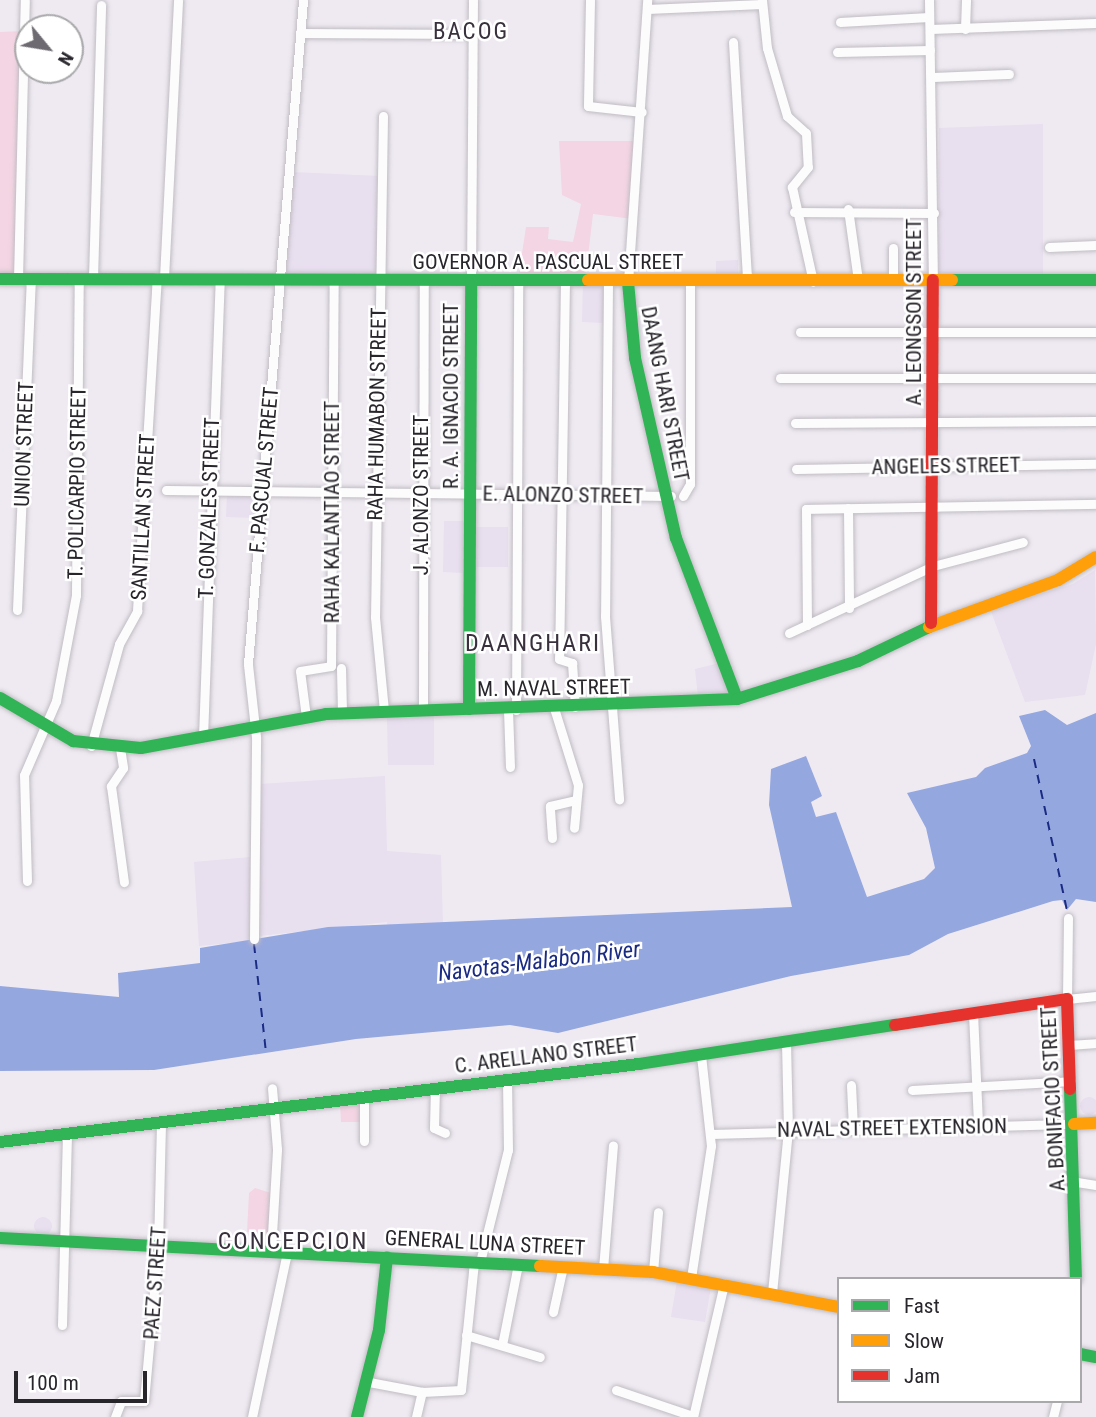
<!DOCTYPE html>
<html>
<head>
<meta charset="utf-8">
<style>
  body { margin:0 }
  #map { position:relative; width:1096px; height:1417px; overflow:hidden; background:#efeaf2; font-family:"Roboto Condensed",sans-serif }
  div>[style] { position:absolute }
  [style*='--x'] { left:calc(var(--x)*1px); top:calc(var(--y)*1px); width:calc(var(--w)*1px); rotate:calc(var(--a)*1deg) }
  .built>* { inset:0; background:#e8dfef }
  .round { border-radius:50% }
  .green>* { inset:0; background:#f4d5e3 }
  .water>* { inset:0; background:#95a7df }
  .ferry>* { height:2px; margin-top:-1px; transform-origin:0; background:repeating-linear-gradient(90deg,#1a2b84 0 9px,transparent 0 16px) }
  .roads { filter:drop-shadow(0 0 2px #c0bcc2) drop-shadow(0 0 2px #c0bcc2) }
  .street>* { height:9px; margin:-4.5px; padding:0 4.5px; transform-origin:4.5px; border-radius:4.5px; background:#fdfcfd }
  .fast>* { height:12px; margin:-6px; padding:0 6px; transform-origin:6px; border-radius:6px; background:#30b455 }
  .slow>* { height:12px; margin:-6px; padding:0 6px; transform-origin:6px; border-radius:6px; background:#ff9f0a }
  .jam>* { height:12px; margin:-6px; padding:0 6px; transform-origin:6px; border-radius:6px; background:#e5322d }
  span { translate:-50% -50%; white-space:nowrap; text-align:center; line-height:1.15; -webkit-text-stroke:5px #fff; paint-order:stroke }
  .street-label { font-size:21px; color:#28252b }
  .neighbourhood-label { font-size:23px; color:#38313d; letter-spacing:2px }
  .water-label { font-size:23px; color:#1a2b84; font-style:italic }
  .quarter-label { font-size:24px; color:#38313d; letter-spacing:2px }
  .legend { position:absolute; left:837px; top:1277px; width:245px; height:126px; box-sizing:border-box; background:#fff; border:2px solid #a9a8aa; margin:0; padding:9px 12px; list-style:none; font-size:21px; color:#28252b }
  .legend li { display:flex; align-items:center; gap:14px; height:35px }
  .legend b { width:35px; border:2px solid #a9a8aa }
  .north { position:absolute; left:14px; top:14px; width:70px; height:70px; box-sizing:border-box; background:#fff; border:2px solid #a9a8aa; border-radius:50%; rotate:120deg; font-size:19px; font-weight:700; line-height:28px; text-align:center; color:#28252b }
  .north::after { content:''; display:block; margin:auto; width:24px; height:32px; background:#6e6a71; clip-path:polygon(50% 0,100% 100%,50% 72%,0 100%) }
  .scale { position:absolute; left:14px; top:1371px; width:133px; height:32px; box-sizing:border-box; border:4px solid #28252b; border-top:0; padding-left:9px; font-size:21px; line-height:24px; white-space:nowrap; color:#28252b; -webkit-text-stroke:5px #fff; paint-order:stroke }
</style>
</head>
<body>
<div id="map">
  <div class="built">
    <div style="clip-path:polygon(1043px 124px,1043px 277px,938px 278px,939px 128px)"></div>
    <div style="clip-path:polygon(291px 172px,380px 176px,377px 276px,283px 275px)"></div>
    <div style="clip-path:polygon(738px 260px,738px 274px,716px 275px,716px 261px)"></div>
    <div style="clip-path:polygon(583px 282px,606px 283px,605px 323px,582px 322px)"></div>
    <div style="clip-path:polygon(227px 496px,257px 497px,256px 518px,226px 517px)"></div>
    <div style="clip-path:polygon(444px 521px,464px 521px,463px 573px,443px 572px)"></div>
    <div style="clip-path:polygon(476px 527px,508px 527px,508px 567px,476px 567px)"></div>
    <div style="clip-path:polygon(1095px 570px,1096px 644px,1085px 695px,1025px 702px,990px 609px,1073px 584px)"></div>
    <div style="clip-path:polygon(724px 662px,733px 694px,698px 697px,695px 669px)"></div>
    <div style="clip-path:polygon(434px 716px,434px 765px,388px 765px,387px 718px)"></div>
    <div style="clip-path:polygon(385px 776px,387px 851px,441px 855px,444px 960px,385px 946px,387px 922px,259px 936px,260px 784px)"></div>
    <div style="clip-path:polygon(250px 857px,251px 941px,199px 946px,194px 862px)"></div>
    <div class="round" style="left:1080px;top:1097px;width:18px;height:18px"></div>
    <div class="round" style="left:34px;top:1217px;width:18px;height:18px"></div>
    <div style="clip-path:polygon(677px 1281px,711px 1287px,705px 1322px,671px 1317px)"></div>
  </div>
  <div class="green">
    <div style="clip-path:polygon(24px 31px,16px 275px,0 274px,0 32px)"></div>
    <div style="clip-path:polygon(559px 141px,637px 141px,633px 219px,593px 214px,586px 273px,519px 273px,526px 227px,549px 227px,548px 239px,573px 242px,581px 204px,562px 195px)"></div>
    <div style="clip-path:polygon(361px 1100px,362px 1122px,341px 1122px,340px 1102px)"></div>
    <div style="clip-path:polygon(255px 1188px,271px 1193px,270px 1233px,247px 1232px,249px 1193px)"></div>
  </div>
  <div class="water">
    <div style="clip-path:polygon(1045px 710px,1067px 725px,1096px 713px,1096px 902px,1076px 899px,1067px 910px,1062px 900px,1053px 901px,948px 934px,909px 955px,791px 976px,558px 1033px,510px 1025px,356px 1039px,154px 1070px,0 1071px,0 986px,119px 997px,118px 973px,200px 963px,200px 948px,328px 927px,792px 907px,769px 805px,771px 769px,806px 756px,822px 796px,811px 802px,816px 817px,836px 812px,867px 897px,924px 879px,935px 868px,926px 828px,907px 793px,976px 777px,985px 768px,1027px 753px,1031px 746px,1019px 716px)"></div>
  </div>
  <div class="ferry">
    <div style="--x:1034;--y:759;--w:155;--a:77.7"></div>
    <div style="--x:254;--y:944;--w:110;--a:83.7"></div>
  </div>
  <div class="roads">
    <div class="street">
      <div style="--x:590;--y:0;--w:106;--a:91.1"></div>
      <div style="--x:588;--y:106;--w:54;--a:6.3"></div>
      <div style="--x:762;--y:0;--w:48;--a:84.1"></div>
      <div style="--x:767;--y:48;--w:71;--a:73.6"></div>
      <div style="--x:787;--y:116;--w:25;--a:42"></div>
      <div style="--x:806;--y:133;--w:34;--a:87"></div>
      <div style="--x:808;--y:167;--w:26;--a:129"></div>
      <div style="--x:792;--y:187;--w:97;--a:77.5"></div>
      <div style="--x:929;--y:0;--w:280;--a:89.2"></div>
      <div style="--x:647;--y:9;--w:115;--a:-2.5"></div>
      <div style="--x:840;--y:22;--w:89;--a:-3.2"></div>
      <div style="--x:930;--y:29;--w:166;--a:-2.1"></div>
      <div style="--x:965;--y:29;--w:29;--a:-88"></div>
      <div style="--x:300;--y:33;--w:173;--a:0.3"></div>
      <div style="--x:733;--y:42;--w:239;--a:86.6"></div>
      <div style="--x:837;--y:52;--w:93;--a:-1.2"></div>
      <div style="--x:931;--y:77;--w:78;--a:-2.2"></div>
      <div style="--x:383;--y:116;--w:501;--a:90.91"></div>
      <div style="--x:375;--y:617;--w:94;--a:84.5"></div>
      <div style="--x:848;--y:209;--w:72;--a:82"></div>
      <div style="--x:794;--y:212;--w:140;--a:0.4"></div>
      <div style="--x:1049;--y:247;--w:47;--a:-2.4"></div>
      <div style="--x:893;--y:248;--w:32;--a:90"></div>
      <div style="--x:93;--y:278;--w:273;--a:-88.3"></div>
      <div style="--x:164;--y:278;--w:278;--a:-87.1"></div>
      <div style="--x:18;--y:279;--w:279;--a:-88.6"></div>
      <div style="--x:471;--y:281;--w:281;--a:-89.6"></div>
      <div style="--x:565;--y:281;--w:378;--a:90.9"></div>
      <div style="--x:559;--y:659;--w:14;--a:17"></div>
      <div style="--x:572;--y:663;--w:44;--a:86.1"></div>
      <div style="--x:608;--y:282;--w:334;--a:90.5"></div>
      <div style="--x:605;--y:616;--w:184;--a:85.6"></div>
      <div style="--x:628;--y:282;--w:283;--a:-86.1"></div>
      <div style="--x:800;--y:332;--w:296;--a:0"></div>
      <div style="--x:780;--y:378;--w:316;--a:0"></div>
      <div style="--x:795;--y:423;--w:301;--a:-0.4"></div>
      <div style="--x:796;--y:469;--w:300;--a:-1"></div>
      <div style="--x:166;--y:490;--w:505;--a:0.68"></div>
      <div style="--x:683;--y:496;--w:14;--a:-60"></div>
      <div style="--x:690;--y:484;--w:202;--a:-90"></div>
      <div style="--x:848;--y:508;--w:100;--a:89.4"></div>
      <div style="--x:17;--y:610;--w:331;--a:-87.6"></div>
      <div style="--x:807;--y:625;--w:116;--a:-90.5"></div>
      <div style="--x:806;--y:509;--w:290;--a:-1"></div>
      <div style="--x:789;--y:633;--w:159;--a:-25"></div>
      <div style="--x:933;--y:566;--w:93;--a:-14.9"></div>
      <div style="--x:341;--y:668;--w:45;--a:88.7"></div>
      <div style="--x:554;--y:708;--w:81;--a:72.7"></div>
      <div style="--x:578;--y:785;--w:43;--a:95.3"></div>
      <div style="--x:423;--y:710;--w:430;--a:-89.9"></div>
      <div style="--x:508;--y:710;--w:57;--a:88"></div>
      <div style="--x:516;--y:710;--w:429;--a:-89.7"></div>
      <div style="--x:306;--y:717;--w:46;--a:-97.4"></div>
      <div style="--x:300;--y:671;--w:31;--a:-9"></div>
      <div style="--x:331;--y:666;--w:386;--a:-89.6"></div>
      <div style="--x:203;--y:737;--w:458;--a:-87.9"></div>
      <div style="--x:91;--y:746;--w:106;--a:-74.6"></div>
      <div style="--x:119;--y:644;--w:38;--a:-61"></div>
      <div style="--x:137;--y:611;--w:334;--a:-86.6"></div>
      <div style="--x:120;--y:748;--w:20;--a:81"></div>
      <div style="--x:123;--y:768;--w:22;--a:124"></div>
      <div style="--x:111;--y:786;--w:97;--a:82.3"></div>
      <div style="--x:552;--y:838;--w:32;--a:-94"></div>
      <div style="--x:550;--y:806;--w:26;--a:-13"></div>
      <div style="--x:27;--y:881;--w:106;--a:-91.6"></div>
      <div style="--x:24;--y:775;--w:81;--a:-66.6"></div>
      <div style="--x:56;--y:701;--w:108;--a:-79.3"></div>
      <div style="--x:76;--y:595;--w:317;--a:-89.5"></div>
      <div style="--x:1068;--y:918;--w:81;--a:90.7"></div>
      <div style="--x:1067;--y:999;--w:29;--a:-6"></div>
      <div style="--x:254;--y:939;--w:202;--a:-89.4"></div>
      <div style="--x:256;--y:737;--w:73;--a:-96.3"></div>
      <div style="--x:248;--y:664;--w:666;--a:-85.26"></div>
      <div style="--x:973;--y:1013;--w:112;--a:87.4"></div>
      <div style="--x:1069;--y:1045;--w:27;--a:-4"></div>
      <div style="--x:851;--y:1085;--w:43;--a:87.3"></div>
      <div style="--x:435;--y:1087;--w:41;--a:91.4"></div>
      <div style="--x:434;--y:1128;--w:12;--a:24"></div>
      <div style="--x:912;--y:1090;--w:159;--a:-3.2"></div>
      <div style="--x:364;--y:1095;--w:46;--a:90"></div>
      <div style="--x:711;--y:1134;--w:363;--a:-1.6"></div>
      <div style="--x:1077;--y:1182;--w:19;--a:9"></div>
      <div style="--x:271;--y:1251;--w:102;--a:-86.6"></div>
      <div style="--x:277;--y:1149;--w:61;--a:-94.7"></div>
      <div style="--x:480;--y:1262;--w:115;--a:-76"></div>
      <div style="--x:508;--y:1150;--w:70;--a:-90.8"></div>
      <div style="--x:603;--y:1269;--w:124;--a:-85.4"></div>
      <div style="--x:653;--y:1272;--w:60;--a:-85.2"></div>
      <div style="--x:691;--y:1278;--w:134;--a:-81.4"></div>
      <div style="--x:711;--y:1146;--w:92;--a:-96.3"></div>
      <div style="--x:772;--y:1293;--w:164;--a:-84.4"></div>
      <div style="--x:788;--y:1130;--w:88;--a:-91.3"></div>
      <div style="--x:553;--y:1312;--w:47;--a:-77.7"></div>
      <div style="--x:62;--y:1325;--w:190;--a:-88.5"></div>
      <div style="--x:466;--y:1335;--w:77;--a:16.6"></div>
      <div style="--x:502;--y:1345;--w:83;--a:-78.8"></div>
      <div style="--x:369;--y:1382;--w:54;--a:10.7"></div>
      <div style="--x:422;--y:1392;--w:39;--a:-3"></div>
      <div style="--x:461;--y:1390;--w:129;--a:-84.2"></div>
      <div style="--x:616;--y:1390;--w:81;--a:18.7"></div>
      <div style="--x:115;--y:1417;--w:17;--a:-69"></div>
      <div style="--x:121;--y:1401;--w:23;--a:0"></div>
      <div style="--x:144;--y:1401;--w:156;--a:-84.8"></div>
      <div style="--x:158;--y:1246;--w:125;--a:-88.6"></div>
      <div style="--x:252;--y:1417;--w:169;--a:-78"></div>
      <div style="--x:416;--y:1417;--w:26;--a:-77"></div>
      <div style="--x:693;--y:1417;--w:137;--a:-76.9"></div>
      <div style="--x:1053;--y:1417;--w:16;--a:-76"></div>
    </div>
    <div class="fast">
      <div style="--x:0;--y:279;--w:588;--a:0.1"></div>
      <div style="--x:952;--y:280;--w:144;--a:0"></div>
      <div style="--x:628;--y:282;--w:76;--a:84.7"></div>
      <div style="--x:635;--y:358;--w:185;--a:77.2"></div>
      <div style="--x:676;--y:538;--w:172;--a:69.2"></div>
      <div style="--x:0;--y:698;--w:85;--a:30.5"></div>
      <div style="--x:73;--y:741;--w:68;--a:5.9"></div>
      <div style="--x:141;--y:748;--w:188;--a:-10.4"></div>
      <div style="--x:326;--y:714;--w:411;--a:-2.1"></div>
      <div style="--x:737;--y:699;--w:127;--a:-17.4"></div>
      <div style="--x:858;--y:661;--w:79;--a:-25.6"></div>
      <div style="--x:469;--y:709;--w:428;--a:-89.7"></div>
      <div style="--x:1070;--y:1089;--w:190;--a:88.2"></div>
      <div style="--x:0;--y:1142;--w:644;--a:-6.96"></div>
      <div style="--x:639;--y:1064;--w:259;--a:-8.7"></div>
      <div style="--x:0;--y:1238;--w:541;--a:2.97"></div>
      <div style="--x:1080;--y:1354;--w:16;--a:11"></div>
      <div style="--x:357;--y:1417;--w:90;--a:-75.8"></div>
      <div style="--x:379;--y:1330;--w:73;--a:-83.7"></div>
    </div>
    <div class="slow">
      <div style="--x:588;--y:280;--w:364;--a:0"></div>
      <div style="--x:929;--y:627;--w:137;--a:-20"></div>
      <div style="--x:1058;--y:580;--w:44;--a:-31.2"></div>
      <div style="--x:1074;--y:1124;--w:22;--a:-3"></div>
      <div style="--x:540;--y:1266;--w:113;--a:3"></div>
      <div style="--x:653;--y:1272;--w:189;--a:10.7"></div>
    </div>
    <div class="jam">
      <div style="--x:931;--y:623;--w:343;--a:-89.7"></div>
      <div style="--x:895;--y:1025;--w:174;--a:-8.6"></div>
      <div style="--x:1067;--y:999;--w:90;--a:88.1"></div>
    </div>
  </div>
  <div class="street-label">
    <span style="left:548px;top:262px">GOVERNOR A. PASCUAL STREET</span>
    <span style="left:914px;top:312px;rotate:-90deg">A. LEONGSON STREET</span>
    <span style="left:665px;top:394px;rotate:79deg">DAANG HARI STREET</span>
    <span style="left:451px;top:396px;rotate:-90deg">R. A. IGNACIO STREET</span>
    <span style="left:377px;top:414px;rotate:-89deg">RAHA HUMABON STREET</span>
    <span style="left:24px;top:444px;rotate:-88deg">UNION STREET</span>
    <span style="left:946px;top:466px;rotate:-1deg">ANGELES STREET</span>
    <span style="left:264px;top:470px;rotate:-85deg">F. PASCUAL STREET</span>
    <span style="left:77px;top:483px;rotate:-89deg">T. POLICARPIO STREET</span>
    <span style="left:421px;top:495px;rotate:-90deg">J. ALONZO STREET</span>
    <span style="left:563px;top:495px;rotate:1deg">E. ALONZO STREET</span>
    <span style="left:209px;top:508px;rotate:-88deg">T. GONZALES STREET</span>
    <span style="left:332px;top:512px;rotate:-90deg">RAHA KALANTIAO STREET</span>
    <span style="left:143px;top:517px;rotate:-87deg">SANTILLAN STREET</span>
    <span style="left:554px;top:688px;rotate:-1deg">M. NAVAL STREET</span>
    <span style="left:546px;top:1055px;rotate:-7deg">C. ARELLANO STREET</span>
    <span style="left:1053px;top:1099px;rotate:-93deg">A. BONIFACIO STREET</span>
    <span style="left:892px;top:1128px;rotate:-1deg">NAVAL STREET EXTENSION</span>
    <span style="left:485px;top:1243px;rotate:3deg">GENERAL LUNA STREET</span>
    <span style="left:155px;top:1283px;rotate:-86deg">PAEZ STREET</span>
  </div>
  <div class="neighbourhood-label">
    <span style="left:471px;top:32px">BACOG</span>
  </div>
  <div class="water-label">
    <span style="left:539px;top:962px;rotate:-7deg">Navotas-Malabon River</span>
  </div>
  <div class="quarter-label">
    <span style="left:533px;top:644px">DAANGHARI</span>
    <span style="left:293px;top:1242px">CONCEPCION</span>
  </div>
  <ul class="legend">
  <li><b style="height:9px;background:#30b455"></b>Fast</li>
  <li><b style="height:9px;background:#ff9f0a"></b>Slow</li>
  <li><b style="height:9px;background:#e5322d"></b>Jam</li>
  </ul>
  <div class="north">N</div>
  <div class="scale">100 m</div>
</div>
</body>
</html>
